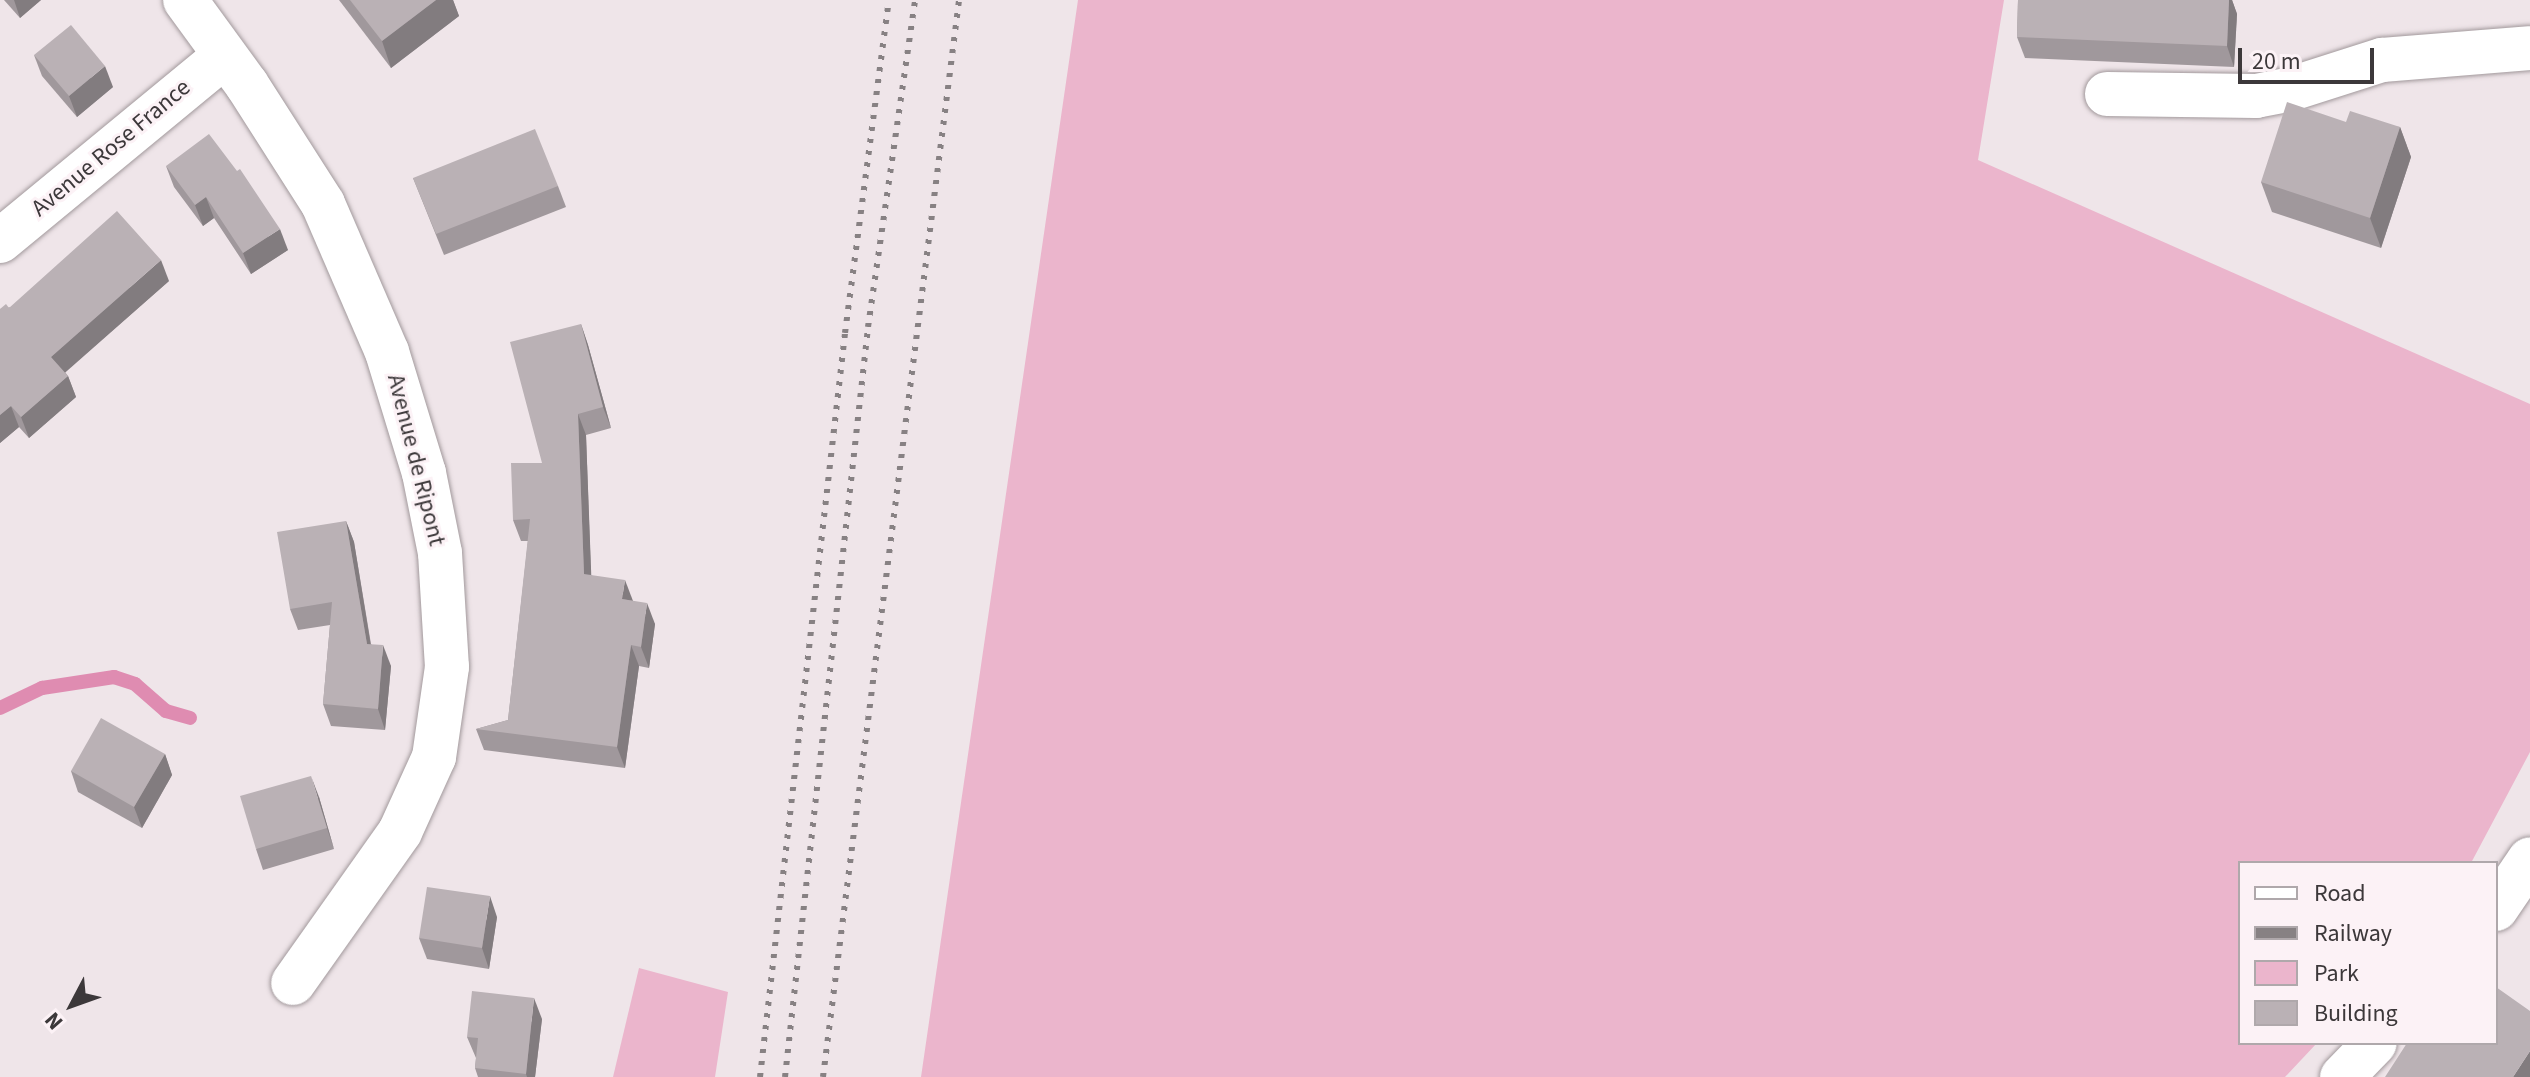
<!DOCTYPE html>
<html>
<head>
<meta charset="utf-8">
<style>
  body { margin:0 }
  #map { position:relative; width:2530px; height:1077px; overflow:hidden; background:#efe5e9; font-family:"Source Sans 3",sans-serif }
  div>[style] { position:absolute }
  [style*='--x'] { left:calc(var(--x)*1px); top:calc(var(--y)*1px); width:calc(var(--w)*1px); rotate:calc(var(--a)*1deg) }
  .green>* { inset:0; background:#ebb5cc }
  .stream>* { height:14px; margin:-7px; padding:0 7px; transform-origin:7px; border-radius:7px; background:#df8cb1 }
  .roads { filter:drop-shadow(0 0 2px #a2999c) drop-shadow(0 0 2px #a2999c) }
  .minor>* { height:44px; margin:-22px; padding:0 22px; transform-origin:22px; border-radius:22px; background:#fff }
  .rail>* { height:6px; margin-top:-3px; transform-origin:0; background:repeating-linear-gradient(90deg,#878183 0 4px,transparent 0 12px) }
  .wall>* { inset:0; background:#a0989c }
  .shaded-wall>* { inset:0; background:#827c7f }
  .building>* { inset:0; background:#bab1b5 }
  span { translate:-50% -50%; white-space:nowrap; text-align:center; line-height:1.15; -webkit-text-stroke:6px #fcf2f6; paint-order:stroke }
  .street-label { font-size:24px; color:#3c383a }
  .legend { position:absolute; left:2238px; top:861px; width:260px; height:184px; box-sizing:border-box; background:#fcf2f6; border:2px solid #afa8ab; margin:0; padding:10px 14px; list-style:none; font-size:24px; color:#3c383a }
  .legend li { display:flex; align-items:center; gap:16px; height:40px }
  .legend b { width:40px; border:2px solid #afa8ab }
  .north { position:absolute; left:32px; top:965px; width:80px; height:80px; -webkit-text-stroke:6px #fcf2f6; paint-order:stroke; rotate:229deg; font-size:22px; font-weight:700; line-height:32px; text-align:center; color:#3c383a }
  .north::after { content:''; display:block; margin:auto; width:28px; height:36px; background:#3c383a; clip-path:polygon(50% 0,100% 100%,50% 72%,0 100%) }
  .scale { position:absolute; left:2238px; top:48px; width:136px; height:36px; box-sizing:border-box; border:4px solid #3c383a; border-top:0; padding-left:10px; font-size:24px; line-height:28px; white-space:nowrap; color:#3c383a; -webkit-text-stroke:6px #fcf2f6; paint-order:stroke }
</style>
</head>
<body>
<div id="map">
  <div class="green">
    <div style="clip-path:polygon(1078px 0,2004px 0,1978px 160px,2530px 404px,2530px 752px,2471px 863px,2240px 863px,2240px 1043px,2317px 1043px,2285px 1077px,921px 1077px)"></div>
    <div style="clip-path:polygon(639px 968px,728px 992px,715px 1077px,613px 1077px)"></div>
  </div>
  <div class="stream">
    <div style="--x:0;--y:708;--w:47;--a:-25.5"></div>
    <div style="--x:42;--y:688;--w:73;--a:-8.7"></div>
    <div style="--x:114;--y:677;--w:22;--a:18"></div>
    <div style="--x:135;--y:684;--w:41;--a:41.1"></div>
    <div style="--x:166;--y:711;--w:25;--a:16"></div>
  </div>
  <div class="roads">
    <div class="minor">
      <div style="--x:185;--y:0;--w:105;--a:53.9"></div>
      <div style="--x:247;--y:85;--w:141;--a:57.4"></div>
      <div style="--x:323;--y:204;--w:161;--a:66.6"></div>
      <div style="--x:387;--y:352;--w:127;--a:73"></div>
      <div style="--x:424;--y:473;--w:82;--a:78.7"></div>
      <div style="--x:440;--y:553;--w:114;--a:86.5"></div>
      <div style="--x:447;--y:667;--w:91;--a:98.2"></div>
      <div style="--x:434;--y:757;--w:82;--a:114.4"></div>
      <div style="--x:400;--y:832;--w:185;--a:125.3"></div>
      <div style="--x:2107;--y:94;--w:149;--a:0.8"></div>
      <div style="--x:2256;--y:96;--w:36;--a:-11"></div>
      <div style="--x:2291;--y:89;--w:96;--a:-17.7"></div>
      <div style="--x:2382;--y:60;--w:148;--a:-4.6"></div>
      <div style="--x:0;--y:241;--w:289;--a:-39.5"></div>
      <div style="--x:2496;--y:909;--w:60;--a:-55.8"></div>
      <div style="--x:2342;--y:1077;--w:47;--a:-45.9"></div>
    </div>
  </div>
  <div class="rail">
    <div style="--x:760;--y:1077;--w:749;--a:-83.48"></div>
    <div style="--x:845;--y:333;--w:336;--a:-82.5"></div>
    <div style="--x:785;--y:1077;--w:755;--a:-83.68"></div>
    <div style="--x:868;--y:327;--w:330;--a:-81.8"></div>
    <div style="--x:823;--y:1077;--w:1086;--a:-82.8"></div>
  </div>
  <div class="wall">
    <div style="clip-path:polygon(4px 0,41px 0,20px 18px)"></div>
    <div style="clip-path:polygon(339px 0,453px 0,459px 16px,391px 68px)"></div>
    <div style="clip-path:polygon(2018px 0,2232px 0,2237px 14px,2234px 67px,2025px 58px,2017px 37px)"></div>
    <div style="clip-path:polygon(34px 55px,113px 87px,77px 117px,42px 76px)"></div>
    <div style="clip-path:polygon(2346px 122px,2400px 127px,2411px 157px,2381px 248px,2272px 212px,2261px 182px)"></div>
    <div style="clip-path:polygon(166px 166px,288px 250px,251px 274px,214px 218px,203px 226px,174px 187px)"></div>
    <div style="clip-path:polygon(413px 178px,558px 186px,566px 207px,444px 255px)"></div>
    <div style="clip-path:polygon(169px 281px,65px 372px,68px 376px,76px 397px,29px 438px,19px 427px,0 443px,0 309px)"></div>
    <div style="clip-path:polygon(581px 324px,588px 345px,611px 428px,586px 435px,591px 575px,633px 601px,655px 624px,649px 668px,639px 666px,625px 768px,484px 750px,476px 729px,508px 720px,528px 541px,521px 541px,513px 520px,542px 463px)"></div>
    <div style="clip-path:polygon(346px 521px,354px 542px,371px 644px,391px 666px,385px 730px,331px 726px,323px 704px,330px 625px,298px 630px,290px 609px)"></div>
    <div style="clip-path:polygon(165px 754px,172px 775px,142px 828px,78px 792px,71px 771px)"></div>
    <div style="clip-path:polygon(319px 797px,334px 849px,263px 870px,256px 849px)"></div>
    <div style="clip-path:polygon(497px 917px,489px 969px,427px 959px,419px 938px)"></div>
    <div style="clip-path:polygon(542px 1019px,535px 1077px,478px 1077px,475px 1068px,476px 1058px,467px 1037px)"></div>
  </div>
  <div class="shaded-wall">
    <div style="clip-path:polygon(14px 0,41px 0,20px 18px)"></div>
    <div style="clip-path:polygon(436px 0,453px 0,459px 16px,391px 68px,382px 41px)"></div>
    <div style="clip-path:polygon(2229px 0,2232px 0,2237px 14px,2234px 67px,2227px 46px)"></div>
    <div style="clip-path:polygon(105px 66px,113px 87px,77px 117px,69px 96px)"></div>
    <div style="clip-path:polygon(2400px 127px,2411px 157px,2381px 248px,2370px 218px)"></div>
    <div style="clip-path:polygon(206px 197px,214px 218px,203px 226px,195px 205px)"></div>
    <div style="clip-path:polygon(280px 229px,288px 250px,251px 274px,243px 253px)"></div>
    <div style="clip-path:polygon(161px 260px,169px 281px,59px 378px,51px 357px)"></div>
    <div style="clip-path:polygon(581px 324px,588px 345px,611px 428px,603px 407px)"></div>
    <div style="clip-path:polygon(68px 376px,76px 397px,29px 438px,21px 417px)"></div>
    <div style="clip-path:polygon(11px 406px,19px 427px,0 443px,0 415px)"></div>
    <div style="clip-path:polygon(578px 414px,586px 435px,592px 595px,584px 574px)"></div>
    <div style="clip-path:polygon(346px 521px,354px 542px,374px 665px,367px 644px)"></div>
    <div style="clip-path:polygon(625px 580px,633px 601px,622px 599px)"></div>
    <div style="clip-path:polygon(647px 603px,655px 624px,649px 668px,641px 647px)"></div>
    <div style="clip-path:polygon(383px 645px,391px 666px,385px 730px,378px 709px)"></div>
    <div style="clip-path:polygon(631px 645px,639px 666px,625px 768px,617px 747px)"></div>
    <div style="clip-path:polygon(165px 754px,172px 775px,142px 828px,134px 807px)"></div>
    <div style="clip-path:polygon(311px 776px,319px 797px,334px 849px,327px 828px)"></div>
    <div style="clip-path:polygon(490px 896px,497px 917px,489px 969px,482px 948px)"></div>
    <div style="clip-path:polygon(534px 998px,542px 1019px,535px 1077px,527px 1077px,526px 1074px)"></div>
    <div style="clip-path:polygon(2530px 1051px,2530px 1077px,2513px 1077px)"></div>
  </div>
  <div class="building">
    <div style="clip-path:polygon(350px 0,436px 0,382px 41px)"></div>
    <div style="clip-path:polygon(2018px 0,2229px 0,2227px 46px,2017px 37px)"></div>
    <div style="clip-path:polygon(71px 25px,105px 66px,69px 96px,34px 55px)"></div>
    <div style="clip-path:polygon(2287px 102px,2346px 122px,2350px 111px,2400px 127px,2370px 218px,2261px 182px)"></div>
    <div style="clip-path:polygon(535px 129px,558px 186px,436px 234px,413px 178px)"></div>
    <div style="clip-path:polygon(209px 134px,237px 171px,240px 169px,280px 229px,243px 253px,206px 197px,195px 205px,166px 166px)"></div>
    <div style="clip-path:polygon(117px 211px,161px 260px,51px 357px,68px 376px,21px 417px,11px 406px,0 415px,0 309px,6px 304px,9px 308px)"></div>
    <div style="clip-path:polygon(581px 324px,603px 407px,578px 414px,584px 574px,625px 580px,622px 599px,647px 603px,641px 647px,631px 645px,617px 747px,476px 729px,508px 720px,530px 519px,513px 520px,511px 463px,542px 463px,510px 342px)"></div>
    <div style="clip-path:polygon(346px 521px,367px 644px,383px 645px,378px 709px,323px 704px,332px 602px,290px 609px,277px 532px)"></div>
    <div style="clip-path:polygon(101px 718px,165px 754px,134px 807px,71px 771px)"></div>
    <div style="clip-path:polygon(311px 776px,327px 828px,256px 849px,240px 796px)"></div>
    <div style="clip-path:polygon(427px 887px,490px 896px,482px 948px,419px 938px)"></div>
    <div style="clip-path:polygon(2496px 987px,2530px 1011px,2530px 1051px,2513px 1077px,2385px 1077px,2407px 1043px,2496px 1043px)"></div>
    <div style="clip-path:polygon(472px 991px,534px 998px,526px 1074px,475px 1068px,478px 1038px,467px 1037px)"></div>
  </div>
  <div class="street-label">
    <span style="left:111px;top:148px;rotate:-40deg">Avenue Rose France</span>
    <span style="left:416px;top:460px;rotate:76deg">Avenue de Ripont</span>
  </div>
  <ul class="legend">
  <li><b style="height:10px;background:#fff"></b>Road</li>
  <li><b style="height:10px;background:#878183"></b>Railway</li>
  <li><b style="height:22px;background:#ebb5cc"></b>Park</li>
  <li><b style="height:22px;background:#bab1b5"></b>Building</li>
  </ul>
  <div class="north">N</div>
  <div class="scale">20 m</div>
</div>
</body>
</html>
